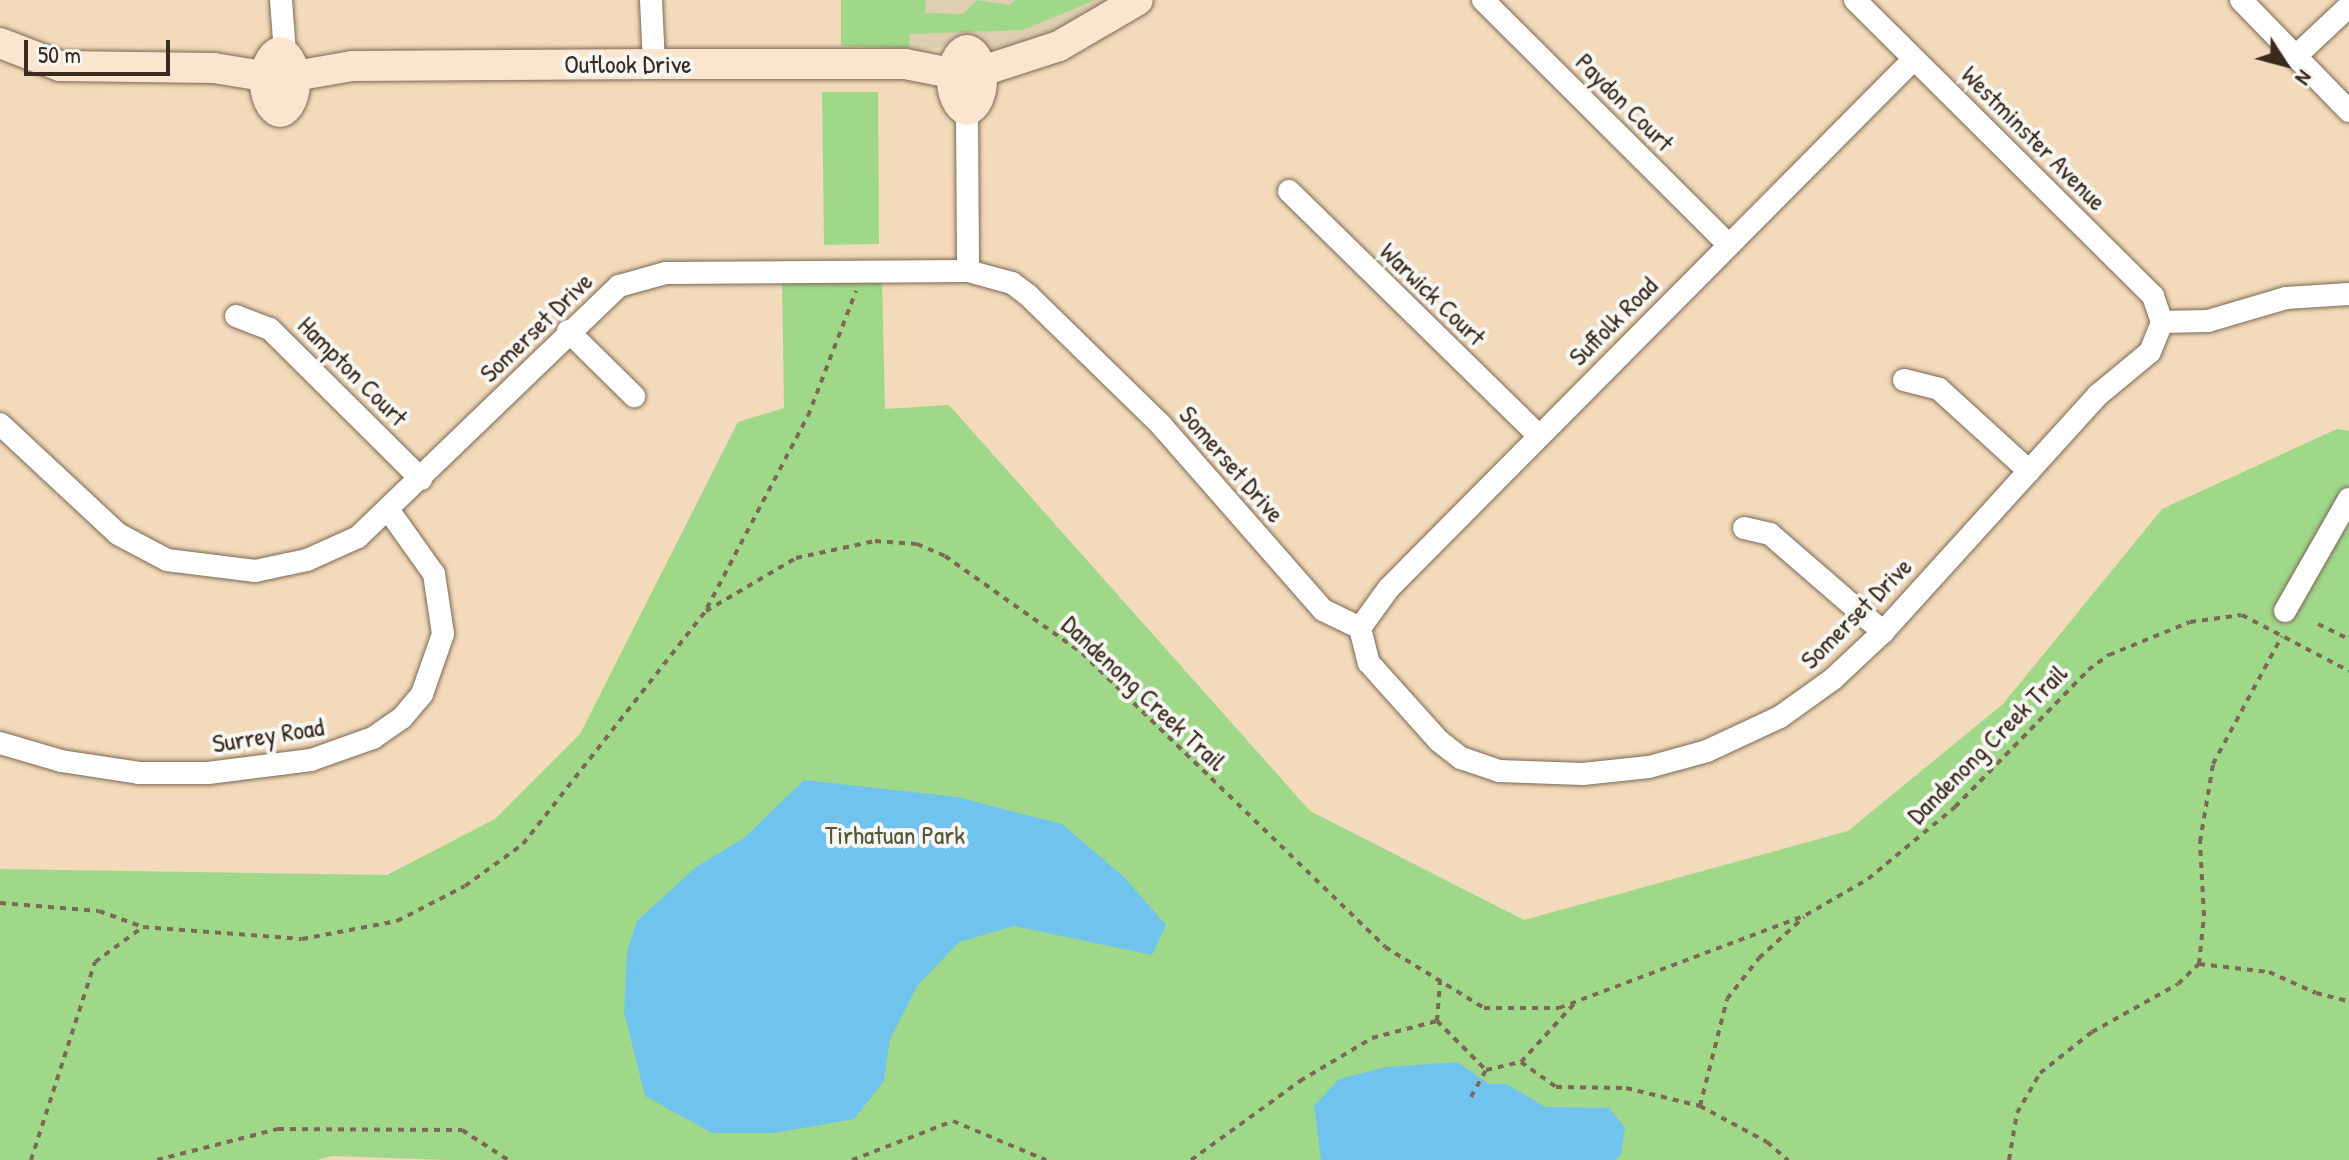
<!DOCTYPE html>
<html>
<head>
<meta charset="utf-8">
<style>
  body { margin:0 }
  #map { position:relative; width:2349px; height:1160px; overflow:hidden; background:#f2daba; font-family:"Patrick Hand",sans-serif }
  div>[style] { position:absolute }
  [style*='--x'] { left:calc(var(--x)*1px); top:calc(var(--y)*1px); width:calc(var(--w)*1px); rotate:calc(var(--a)*1deg) }
  .built>* { inset:0; background:#e0ceb1 }
  .green>* { inset:0; background:#a0d88a }
  .water>* { inset:0; background:#6fc3ec }
  .path>* { height:4px; margin-top:-2px; transform-origin:0; background:repeating-linear-gradient(90deg,#7b6855 0 6px,transparent 0 12px) }
  .roads { filter:drop-shadow(0 0 2px #7b6855) drop-shadow(0 0 2px #7b6855) }
  .street>* { height:22px; margin:-11px; padding:0 11px; transform-origin:11px; border-radius:11px; background:#fff }
  .secondary>* { height:30px; margin:-15px; padding:0 15px; transform-origin:15px; border-radius:15px; background:#fbe5cf }
  .secondary>.ring { margin:-15px; padding:0; box-sizing:content-box; background:none; border:30px solid #fbe5cf; border-radius:50% }
  span { translate:-50% -50%; white-space:nowrap; text-align:center; line-height:1.15; -webkit-text-stroke:8px #f6f6f2; paint-order:stroke }
  .street-label { font-size:26px; color:#3b2a1e }
  .park-label { font-size:26px; color:#545639 }
  .north { position:absolute; left:2245px; top:24px; width:80px; height:80px; -webkit-text-stroke:6px #f6f6f2; paint-order:stroke; rotate:126deg; font-size:22px; font-weight:700; line-height:32px; text-align:center; color:#3b2a1e }
  .north::after { content:''; display:block; margin:auto; width:28px; height:36px; background:#3b2a1e; clip-path:polygon(50% 0,100% 100%,50% 72%,0 100%) }
  .scale { position:absolute; left:24px; top:40px; width:146px; height:36px; box-sizing:border-box; border:4px solid #3b2a1e; border-top:0; padding-left:10px; font-size:24px; line-height:28px; white-space:nowrap; color:#3b2a1e; -webkit-text-stroke:6px #f6f6f2; paint-order:stroke }
</style>
</head>
<body>
<div id="map">
  <div class="built">
    <div style="clip-path:polygon(910px 0,1116px 0,1037px 41px,991px 51px,965px 43px,918px 52px,909px 48px)"></div>
  </div>
  <div class="green">
    <div style="clip-path:polygon(841px 0,926px 0,925px 13px,963px 14px,977px 0,1010px 5px,1015px 0,1095px 0,1023px 30px,910px 34px,909px 48px,841px 46px)"></div>
    <div style="clip-path:polygon(822px 92px,878px 92px,879px 244px,824px 245px)"></div>
    <div style="clip-path:polygon(882px 280px,885px 409px,949px 405px,1310px 811px,1524px 920px,1848px 831px,2003px 704px,2162px 509px,2337px 429px,2349px 431px,2349px 1160px,445px 1160px,332px 1156px,317px 1160px,0 1160px,0 869px,387px 875px,495px 819px,580px 734px,738px 422px,784px 408px,782px 282px)"></div>
  </div>
  <div class="water">
    <div style="clip-path:polygon(804px 780px,957px 797px,1062px 824px,1124px 877px,1166px 925px,1152px 955px,1014px 926px,959px 942px,918px 985px,890px 1039px,884px 1081px,854px 1119px,774px 1133px,712px 1133px,645px 1096px,624px 1012px,627px 952px,637px 921px,696px 867px,744px 838px)"></div>
    <div style="clip-path:polygon(1457px 1062px,1489px 1084px,1507px 1084px,1545px 1107px,1609px 1108px,1625px 1127px,1621px 1155px,1614px 1160px,1321px 1160px,1314px 1106px,1339px 1079px,1387px 1067px)"></div>
  </div>
  <div class="path">
    <div style="--x:707;--y:608;--w:217;--a:-62.3"></div>
    <div style="--x:808;--y:416;--w:134;--a:-69"></div>
    <div style="--x:2318;--y:624;--w:34;--a:26"></div>
    <div style="--x:0;--y:903;--w:99;--a:4.6"></div>
    <div style="--x:99;--y:911;--w:47;--a:20"></div>
    <div style="--x:143;--y:927;--w:159;--a:4.3"></div>
    <div style="--x:302;--y:939;--w:97;--a:-10.7"></div>
    <div style="--x:397;--y:921;--w:76;--a:-27.2"></div>
    <div style="--x:465;--y:886;--w:72;--a:-35.9"></div>
    <div style="--x:523;--y:844;--w:296;--a:-51.9"></div>
    <div style="--x:706;--y:611;--w:104;--a:-30.5"></div>
    <div style="--x:796;--y:558;--w:81;--a:-12.1"></div>
    <div style="--x:875;--y:541;--w:42;--a:4.1"></div>
    <div style="--x:917;--y:544;--w:30;--a:23"></div>
    <div style="--x:945;--y:556;--w:168;--a:35.3"></div>
    <div style="--x:1082;--y:653;--w:422;--a:44.1"></div>
    <div style="--x:1385;--y:947;--w:116;--a:31.6"></div>
    <div style="--x:1484;--y:1008;--w:75;--a:0"></div>
    <div style="--x:1559;--y:1008;--w:264;--a:-20.6"></div>
    <div style="--x:1806;--y:915;--w:72;--a:-30.1"></div>
    <div style="--x:1868;--y:879;--w:113;--a:-39.6"></div>
    <div style="--x:1955;--y:807;--w:191;--a:-45.8"></div>
    <div style="--x:2088;--y:670;--w:26;--a:-36"></div>
    <div style="--x:2109;--y:655;--w:87;--a:-22.2"></div>
    <div style="--x:2190;--y:622;--w:52;--a:-7.7"></div>
    <div style="--x:2242;--y:615;--w:121;--a:27.6"></div>
    <div style="--x:2199;--y:964;--w:70;--a:6.5"></div>
    <div style="--x:2269;--y:972;--w:51;--a:24.1"></div>
    <div style="--x:2316;--y:993;--w:34;--a:14"></div>
    <div style="--x:1437;--y:1021;--w:40;--a:-85.7"></div>
    <div style="--x:1521;--y:1062;--w:79;--a:-47.6"></div>
    <div style="--x:1471;--y:1097;--w:31;--a:-61"></div>
    <div style="--x:1700;--y:1106;--w:110;--a:-75.8"></div>
    <div style="--x:1727;--y:999;--w:52;--a:-52"></div>
    <div style="--x:1759;--y:958;--w:61;--a:-42.3"></div>
    <div style="--x:31;--y:1160;--w:208;--a:-72.1"></div>
    <div style="--x:95;--y:962;--w:59;--a:-36.1"></div>
    <div style="--x:157;--y:1160;--w:125;--a:-14.4"></div>
    <div style="--x:278;--y:1129;--w:184;--a:0.3"></div>
    <div style="--x:462;--y:1130;--w:55;--a:33.1"></div>
    <div style="--x:852;--y:1160;--w:108;--a:-21.1"></div>
    <div style="--x:953;--y:1121;--w:101;--a:22.8"></div>
    <div style="--x:1191;--y:1160;--w:135;--a:-35.9"></div>
    <div style="--x:1300;--y:1081;--w:84;--a:-30.8"></div>
    <div style="--x:1372;--y:1038;--w:67;--a:-14.7"></div>
    <div style="--x:1437;--y:1021;--w:69;--a:45"></div>
    <div style="--x:1486;--y:1070;--w:36;--a:-13"></div>
    <div style="--x:1521;--y:1062;--w:43;--a:35.5"></div>
    <div style="--x:1556;--y:1087;--w:70;--a:0.8"></div>
    <div style="--x:1626;--y:1088;--w:76;--a:13.7"></div>
    <div style="--x:1700;--y:1106;--w:76;--a:28.2"></div>
    <div style="--x:1767;--y:1142;--w:28;--a:41"></div>
    <div style="--x:2009;--y:1160;--w:48;--a:-80.3"></div>
    <div style="--x:2017;--y:1113;--w:46;--a:-60.1"></div>
    <div style="--x:2040;--y:1073;--w:66;--a:-38.3"></div>
    <div style="--x:2092;--y:1032;--w:98;--a:-29.2"></div>
    <div style="--x:2178;--y:984;--w:29;--a:-44"></div>
    <div style="--x:2199;--y:964;--w:48;--a:-84.1"></div>
    <div style="--x:2204;--y:916;--w:74;--a:-93.1"></div>
    <div style="--x:2200;--y:842;--w:79;--a:-80.5"></div>
    <div style="--x:2213;--y:764;--w:145;--a:-61.7"></div>
  </div>
  <div class="roads">
    <div class="street">
      <div style="--x:281;--y:0;--w:53;--a:85.7"></div>
      <div style="--x:651;--y:0;--w:64;--a:87.3"></div>
      <div style="--x:1483;--y:0;--w:346;--a:44.9"></div>
      <div style="--x:1855;--y:0;--w:420;--a:44.8"></div>
      <div style="--x:2153;--y:296;--w:28;--a:71"></div>
      <div style="--x:2241;--y:0;--w:155;--a:45.8"></div>
      <div style="--x:2296;--y:56;--w:73;--a:-43.3"></div>
      <div style="--x:961;--y:77;--w:40;--a:81.5"></div>
      <div style="--x:967;--y:117;--w:154;--a:89.6"></div>
      <div style="--x:1289;--y:191;--w:350;--a:44.4"></div>
      <div style="--x:236;--y:316;--w:36;--a:21"></div>
      <div style="--x:270;--y:329;--w:213;--a:44.8"></div>
      <div style="--x:568;--y:331;--w:93;--a:44.6"></div>
      <div style="--x:1904;--y:380;--w:36;--a:14"></div>
      <div style="--x:1939;--y:389;--w:122;--a:42.3"></div>
      <div style="--x:0;--y:424;--w:161;--a:43"></div>
      <div style="--x:118;--y:534;--w:55;--a:28"></div>
      <div style="--x:167;--y:560;--w:89;--a:7.1"></div>
      <div style="--x:255;--y:571;--w:53;--a:-11.9"></div>
      <div style="--x:307;--y:560;--w:56;--a:-24.3"></div>
      <div style="--x:358;--y:537;--w:362;--a:-43.9"></div>
      <div style="--x:619;--y:286;--w:49;--a:-15.5"></div>
      <div style="--x:666;--y:273;--w:302;--a:-0.4"></div>
      <div style="--x:968;--y:271;--w:46;--a:15.3"></div>
      <div style="--x:1012;--y:283;--w:21;--a:37"></div>
      <div style="--x:1029;--y:296;--w:185;--a:44.3"></div>
      <div style="--x:1161;--y:425;--w:246;--a:48.8"></div>
      <div style="--x:1323;--y:610;--w:41;--a:25.9"></div>
      <div style="--x:1360;--y:628;--w:36;--a:76"></div>
      <div style="--x:1369;--y:663;--w:105;--a:48.1"></div>
      <div style="--x:1439;--y:741;--w:28;--a:38"></div>
      <div style="--x:1461;--y:758;--w:40;--a:18.9"></div>
      <div style="--x:1499;--y:771;--w:84;--a:2"></div>
      <div style="--x:1583;--y:774;--w:66;--a:-6.1"></div>
      <div style="--x:1649;--y:767;--w:60;--a:-15.4"></div>
      <div style="--x:1707;--y:751;--w:81;--a:-25"></div>
      <div style="--x:1780;--y:717;--w:65;--a:-35.6"></div>
      <div style="--x:1833;--y:679;--w:69;--a:-43.2"></div>
      <div style="--x:1883;--y:632;--w:320;--a:-47.8"></div>
      <div style="--x:2098;--y:395;--w:67;--a:-39.6"></div>
      <div style="--x:2150;--y:352;--w:32;--a:-68"></div>
      <div style="--x:2162;--y:322;--w:46;--a:-1.2"></div>
      <div style="--x:2208;--y:321;--w:81;--a:-16.4"></div>
      <div style="--x:2286;--y:298;--w:63;--a:-3.6"></div>
      <div style="--x:1744;--y:528;--w:27;--a:13"></div>
      <div style="--x:1770;--y:534;--w:150;--a:40.9"></div>
      <div style="--x:2285;--y:611;--w:129;--a:-60.3"></div>
      <div style="--x:1360;--y:628;--w:49;--a:-54.1"></div>
      <div style="--x:1389;--y:588;--w:745;--a:-45.22"></div>
      <div style="--x:0;--y:743;--w:64;--a:16.4"></div>
      <div style="--x:61;--y:761;--w:79;--a:8.7"></div>
      <div style="--x:139;--y:773;--w:69;--a:0"></div>
      <div style="--x:208;--y:773;--w:104;--a:-7.2"></div>
      <div style="--x:311;--y:760;--w:66;--a:-19.5"></div>
      <div style="--x:373;--y:738;--w:35;--a:-35"></div>
      <div style="--x:402;--y:718;--w:31;--a:-50"></div>
      <div style="--x:422;--y:694;--w:64;--a:-70.7"></div>
      <div style="--x:443;--y:634;--w:61;--a:-98.5"></div>
      <div style="--x:434;--y:574;--w:76;--a:-125.4"></div>
    </div>
    <div class="secondary">
      <div style="--x:0;--y:43;--w:64;--a:21"></div>
      <div style="--x:60;--y:66;--w:154;--a:0.7"></div>
      <div style="--x:214;--y:68;--w:56;--a:9.3"></div>
      <div class="ring" style="left:952px;top:50px;width:-2px;height:-2px"></div>
      <div class="ring" style="left:265px;top:52px;width:-2px;height:-2px"></div>
      <div style="--x:976;--y:73;--w:87;--a:-18"></div>
      <div style="--x:1059;--y:46;--w:91;--a:-30.2"></div>
      <div style="--x:289;--y:77;--w:64;--a:-9.9"></div>
      <div style="--x:352;--y:66;--w:302;--a:-0.4"></div>
      <div style="--x:654;--y:64;--w:251;--a:0"></div>
      <div style="--x:905;--y:64;--w:52;--a:11.1"></div>
    </div>
  </div>
  <div class="street-label">
    <span style="left:628px;top:64px">Outlook Drive</span>
    <span style="left:1625px;top:102px;rotate:45deg">Paydon Court</span>
    <span style="left:2034px;top:138px;rotate:45deg">Westminster Avenue</span>
    <span style="left:1433px;top:294px;rotate:44deg">Warwick Court</span>
    <span style="left:1613px;top:321px;rotate:-45deg">Suffolk Road</span>
    <span style="left:536px;top:327px;rotate:-44deg">Somerset Drive</span>
    <span style="left:353px;top:371px;rotate:45deg">Hampton Court</span>
    <span style="left:1232px;top:464px;rotate:49deg">Somerset Drive</span>
    <span style="left:1856px;top:613px;rotate:-45deg">Somerset Drive</span>
    <span style="left:1144px;top:693px;rotate:43deg">Dandenong Creek Trail</span>
    <span style="left:268px;top:735px;rotate:-9deg">Surrey Road</span>
    <span style="left:1987px;top:744px;rotate:-45deg">Dandenong Creek Trail</span>
  </div>
  <div class="park-label">
    <span style="left:895px;top:835px">Tirhatuan Park</span>
  </div>
  <div class="north">N</div>
  <div class="scale">50 m</div>
</div>
</body>
</html>
